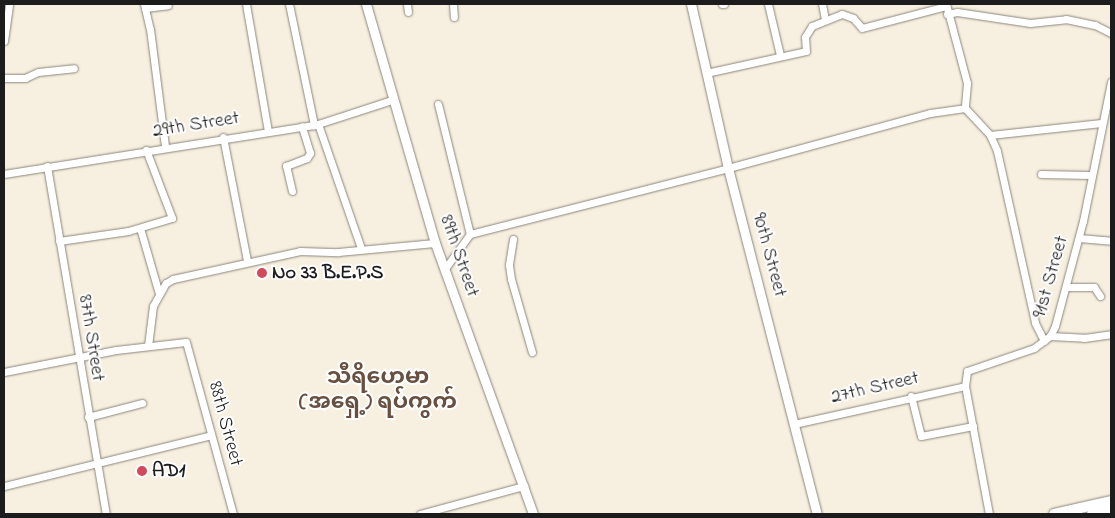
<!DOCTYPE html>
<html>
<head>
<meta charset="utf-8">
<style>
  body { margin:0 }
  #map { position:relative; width:1115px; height:518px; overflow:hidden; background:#f7efdf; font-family:"Indie Flower","Noto Sans Myanmar",sans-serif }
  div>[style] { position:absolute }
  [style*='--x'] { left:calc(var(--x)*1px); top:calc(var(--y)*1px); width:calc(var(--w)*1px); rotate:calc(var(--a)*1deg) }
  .roads { filter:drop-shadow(0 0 1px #8a867e) drop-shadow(0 0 1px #8a867e) }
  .minor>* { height:7px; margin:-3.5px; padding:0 3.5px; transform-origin:3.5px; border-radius:3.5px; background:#fff }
  .tertiary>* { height:9px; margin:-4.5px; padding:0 4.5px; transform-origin:4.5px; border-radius:4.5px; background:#fff }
  .secondary>* { height:10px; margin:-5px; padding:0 5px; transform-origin:5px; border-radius:5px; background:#fff }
  .dots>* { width:14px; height:14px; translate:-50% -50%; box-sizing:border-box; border:2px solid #fff; border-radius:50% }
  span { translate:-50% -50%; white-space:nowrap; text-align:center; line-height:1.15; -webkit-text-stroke:4px #fff; paint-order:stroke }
  .street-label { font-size:20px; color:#1c1c1c }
  .poi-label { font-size:20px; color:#1c1c1c; font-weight:700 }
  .left { translate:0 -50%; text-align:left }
  .quarter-label { font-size:22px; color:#684f3f; font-weight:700 }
  .frame { position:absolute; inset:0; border:5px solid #1c1c1c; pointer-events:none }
</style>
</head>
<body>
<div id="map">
  <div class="roads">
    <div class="minor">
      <div style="--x:144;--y:4;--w:26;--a:77"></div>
      <div style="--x:150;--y:29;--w:118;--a:82.7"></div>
      <div style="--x:246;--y:4;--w:129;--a:80.2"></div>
      <div style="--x:289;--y:4;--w:124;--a:78.3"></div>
      <div style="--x:407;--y:4;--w:8;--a:83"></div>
      <div style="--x:453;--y:4;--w:13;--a:86"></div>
      <div style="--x:722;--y:4;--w:2;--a:0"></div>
      <div style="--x:768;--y:4;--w:52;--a:76.8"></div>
      <div style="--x:822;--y:4;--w:16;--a:79"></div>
      <div style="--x:946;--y:4;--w:82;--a:75.1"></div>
      <div style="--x:967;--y:83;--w:25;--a:95"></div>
      <div style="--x:965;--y:108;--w:37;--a:47"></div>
      <div style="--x:990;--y:135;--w:17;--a:66"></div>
      <div style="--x:997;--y:151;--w:176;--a:77.5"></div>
      <div style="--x:1035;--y:323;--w:20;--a:63"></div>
      <div style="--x:145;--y:8;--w:23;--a:-7"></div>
      <div style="--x:947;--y:14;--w:10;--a:-11"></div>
      <div style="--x:957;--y:12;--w:74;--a:8.6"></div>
      <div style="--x:1030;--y:23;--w:36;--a:-6"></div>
      <div style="--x:1066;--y:19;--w:30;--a:12"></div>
      <div style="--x:1095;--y:25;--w:18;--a:27"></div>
      <div style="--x:4;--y:41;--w:37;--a:-82"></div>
      <div style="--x:706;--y:73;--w:102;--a:-12.4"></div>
      <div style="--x:806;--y:51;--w:14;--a:-94"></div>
      <div style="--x:805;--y:37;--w:13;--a:-58"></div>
      <div style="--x:812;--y:26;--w:32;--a:-22"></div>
      <div style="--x:842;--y:14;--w:12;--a:20"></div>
      <div style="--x:853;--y:18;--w:13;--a:48"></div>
      <div style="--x:862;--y:28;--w:87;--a:-14.7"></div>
      <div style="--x:4;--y:78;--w:21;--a:0"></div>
      <div style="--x:25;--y:78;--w:14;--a:-25"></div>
      <div style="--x:38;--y:72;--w:36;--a:-6"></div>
      <div style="--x:438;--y:104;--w:134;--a:76.2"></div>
      <div style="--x:318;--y:124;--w:131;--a:70.9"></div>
      <div style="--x:990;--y:135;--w:112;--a:-6.2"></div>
      <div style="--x:223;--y:137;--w:126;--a:79"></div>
      <div style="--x:47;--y:166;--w:353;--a:80.4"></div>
      <div style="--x:4;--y:174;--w:318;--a:-9"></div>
      <div style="--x:318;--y:124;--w:78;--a:-18"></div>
      <div style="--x:1041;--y:174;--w:49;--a:1.2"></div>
      <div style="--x:292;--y:191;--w:26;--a:-103"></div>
      <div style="--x:286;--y:166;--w:22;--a:-21"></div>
      <div style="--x:307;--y:158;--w:6;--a:-59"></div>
      <div style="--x:310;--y:153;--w:28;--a:-107"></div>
      <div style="--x:140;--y:228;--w:69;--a:73.9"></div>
      <div style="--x:1079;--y:238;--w:32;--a:5"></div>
      <div style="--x:513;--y:239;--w:26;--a:99"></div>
      <div style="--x:509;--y:265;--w:14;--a:82"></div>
      <div style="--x:511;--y:279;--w:76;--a:74"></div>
      <div style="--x:59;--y:241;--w:70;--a:-8.2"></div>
      <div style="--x:128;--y:231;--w:46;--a:-16.5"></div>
      <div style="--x:172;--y:218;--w:73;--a:-110.9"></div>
      <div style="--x:444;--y:270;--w:44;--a:-54.2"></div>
      <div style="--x:470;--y:234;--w:266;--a:-14.3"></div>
      <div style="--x:728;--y:168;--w:209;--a:-15.2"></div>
      <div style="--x:930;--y:113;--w:35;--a:-8"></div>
      <div style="--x:1066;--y:287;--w:28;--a:0"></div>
      <div style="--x:1094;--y:287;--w:11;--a:56"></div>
      <div style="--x:1050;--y:336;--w:34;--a:3"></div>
      <div style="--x:1084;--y:338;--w:27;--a:-8"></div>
      <div style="--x:148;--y:346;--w:40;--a:-82.9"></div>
      <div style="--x:153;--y:306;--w:26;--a:-61"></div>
      <div style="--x:166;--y:283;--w:8;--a:-30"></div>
      <div style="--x:173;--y:279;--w:130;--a:-12.4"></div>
      <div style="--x:300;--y:251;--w:38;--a:2"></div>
      <div style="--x:338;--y:252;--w:97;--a:-5.3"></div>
      <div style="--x:4;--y:372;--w:114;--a:-11.1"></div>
      <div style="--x:116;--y:350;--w:70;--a:-6.5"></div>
      <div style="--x:186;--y:342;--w:178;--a:74.7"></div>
      <div style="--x:911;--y:396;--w:41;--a:76"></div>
      <div style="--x:921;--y:436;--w:53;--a:-10.9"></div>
      <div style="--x:88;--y:417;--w:56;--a:-14.5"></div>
      <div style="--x:794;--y:424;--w:175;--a:-12.5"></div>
      <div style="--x:4;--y:486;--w:213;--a:-13.8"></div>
      <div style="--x:420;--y:514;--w:108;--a:-15.1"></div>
      <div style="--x:989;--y:514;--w:130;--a:-100.6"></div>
      <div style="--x:965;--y:386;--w:15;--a:-82"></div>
      <div style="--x:967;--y:371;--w:71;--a:-18.9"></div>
      <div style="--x:1034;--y:348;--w:20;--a:-37"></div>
      <div style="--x:1050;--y:336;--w:11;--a:-63"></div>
      <div style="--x:1055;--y:326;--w:109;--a:-75.1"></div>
      <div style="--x:1083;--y:221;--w:142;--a:-78.6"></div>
    </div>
    <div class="tertiary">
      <div style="--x:366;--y:4;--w:249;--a:73.9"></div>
      <div style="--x:435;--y:243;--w:288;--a:70.1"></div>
      <div style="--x:691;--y:4;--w:168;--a:77.3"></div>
      <div style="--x:728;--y:168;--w:357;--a:75.6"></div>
    </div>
    <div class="secondary">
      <div style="--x:1054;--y:514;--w:58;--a:-12.8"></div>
      <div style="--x:1092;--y:514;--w:19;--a:-12"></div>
    </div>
  </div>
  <div class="dots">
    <div style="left:262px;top:273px;background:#d1495b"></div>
    <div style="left:142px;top:471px;background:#d1495b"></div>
  </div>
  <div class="street-label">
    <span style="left:196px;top:125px;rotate:-9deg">29th Street</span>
    <span style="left:769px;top:255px;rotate:75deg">90th Street</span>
    <span style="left:459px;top:256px;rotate:71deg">89th Street</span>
    <span style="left:1051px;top:277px;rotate:-74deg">91st Street</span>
    <span style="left:91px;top:338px;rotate:81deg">87th Street</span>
    <span style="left:875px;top:388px;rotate:-13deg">27th Street</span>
    <span style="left:225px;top:424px;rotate:75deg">88th Street</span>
  </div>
  <div class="poi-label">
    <span class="left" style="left:272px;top:273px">No 33 B.E.P.S</span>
    <span class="left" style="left:152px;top:471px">AD1</span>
  </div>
  <div class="quarter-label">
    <span style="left:378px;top:391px">သီရိဟေမာ<br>(အရှေ့) ရပ်ကွက်</span>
  </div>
  <div class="frame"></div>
</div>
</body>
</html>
